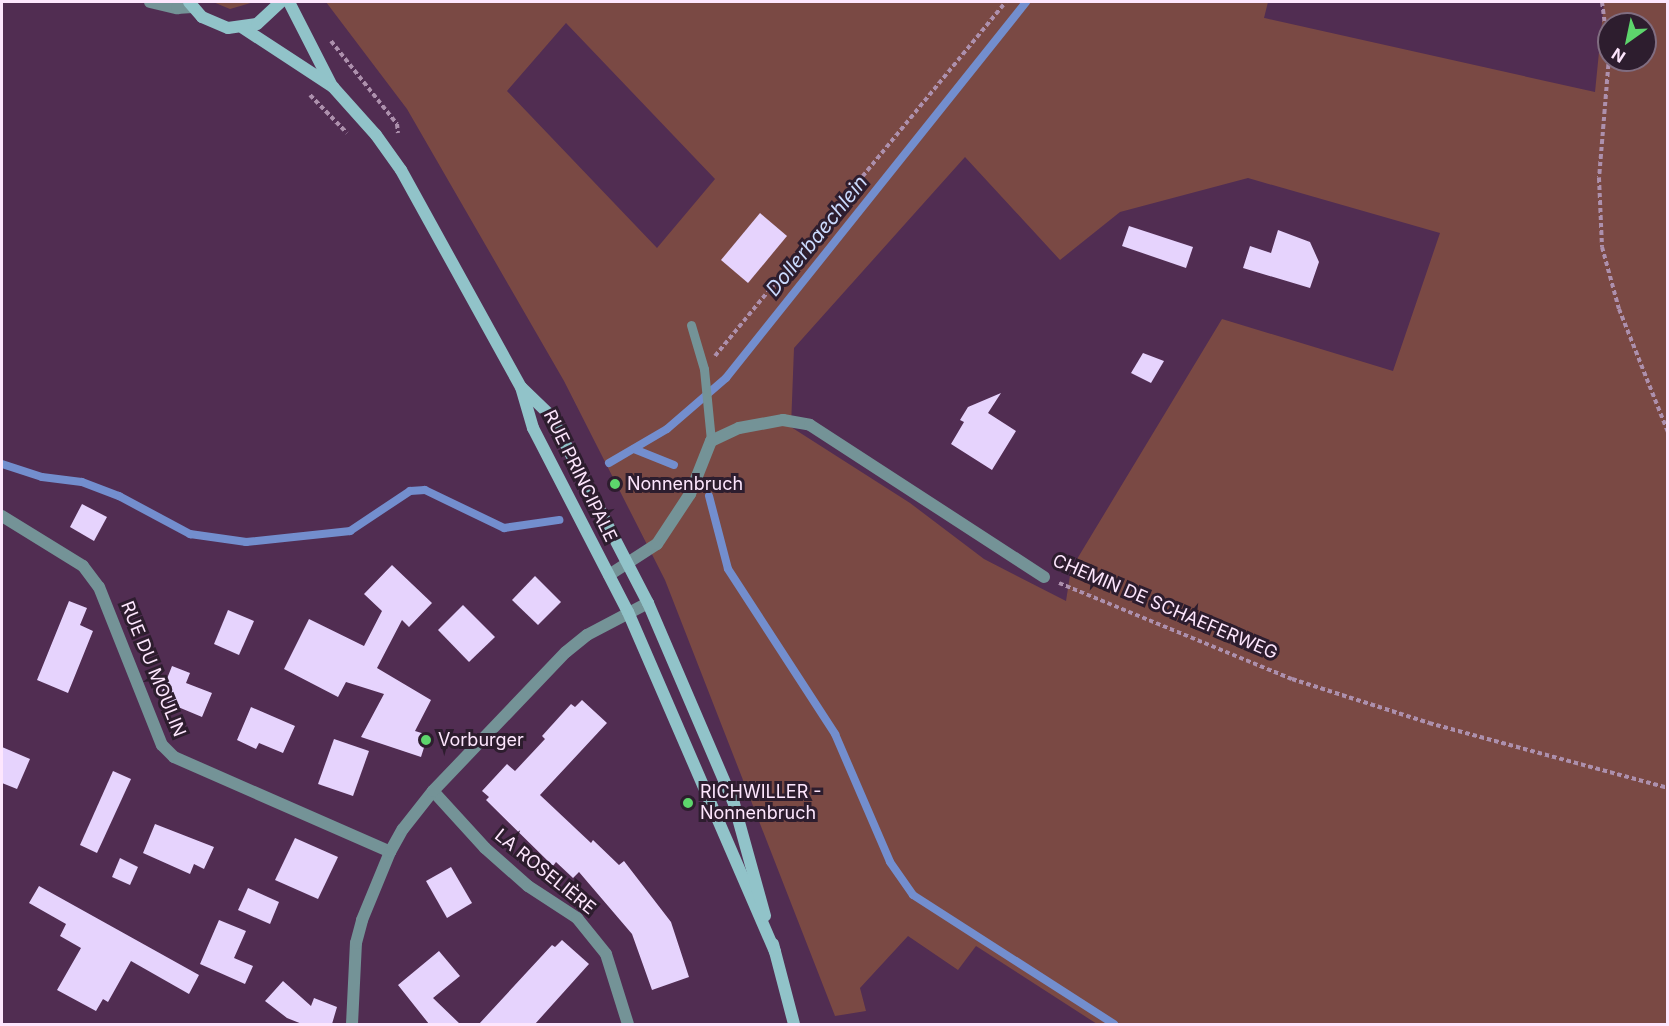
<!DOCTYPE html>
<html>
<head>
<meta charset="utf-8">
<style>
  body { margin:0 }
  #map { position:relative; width:1669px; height:1026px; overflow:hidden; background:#512d52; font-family:Inter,sans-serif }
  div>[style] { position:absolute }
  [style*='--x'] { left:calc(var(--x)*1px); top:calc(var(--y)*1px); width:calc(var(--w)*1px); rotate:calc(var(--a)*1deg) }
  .green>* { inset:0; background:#7a4944 }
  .stream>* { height:8px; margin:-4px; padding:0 4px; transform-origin:4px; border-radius:4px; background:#738ece }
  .building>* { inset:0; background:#e6d3fd }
  .path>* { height:4px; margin-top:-2px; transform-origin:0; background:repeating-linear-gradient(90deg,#ad90ad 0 4.5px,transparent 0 7.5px) }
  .lane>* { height:9px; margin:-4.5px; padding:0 4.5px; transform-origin:4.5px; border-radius:4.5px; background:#749397 }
  .street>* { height:12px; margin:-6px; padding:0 6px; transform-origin:6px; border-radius:6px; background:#749397 }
  .secondary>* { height:12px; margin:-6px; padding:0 6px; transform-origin:6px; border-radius:6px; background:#91c3c9 }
  .dots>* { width:16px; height:16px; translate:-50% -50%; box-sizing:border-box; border:3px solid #2d1d2e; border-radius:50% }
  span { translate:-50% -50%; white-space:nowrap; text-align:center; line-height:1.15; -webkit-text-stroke:6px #2d1d2e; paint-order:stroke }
  .street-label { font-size:18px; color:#fde6fd }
  .poi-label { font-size:18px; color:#fde6fd }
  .left { translate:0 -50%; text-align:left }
  .water-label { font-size:20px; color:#cadafe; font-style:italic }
  .frame { position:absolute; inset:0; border:3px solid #fde6fd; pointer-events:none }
  .north { position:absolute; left:1597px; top:12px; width:60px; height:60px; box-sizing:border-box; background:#2d1d2e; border:2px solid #806d81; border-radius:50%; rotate:213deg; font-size:16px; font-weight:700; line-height:24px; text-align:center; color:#fde6fd }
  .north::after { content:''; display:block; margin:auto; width:21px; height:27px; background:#5dd56c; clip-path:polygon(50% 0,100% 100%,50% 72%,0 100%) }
</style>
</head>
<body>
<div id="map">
  <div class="green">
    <div style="clip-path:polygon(213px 2px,254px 2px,230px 9px)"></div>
    <div style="clip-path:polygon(evenodd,326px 2px,1268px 2px,1264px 18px,1595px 92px,1604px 2px,1667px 2px,1667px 1024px,1097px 1024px,976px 946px,958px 970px,908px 936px,860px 988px,866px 1011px,835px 1016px,665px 580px,564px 381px,407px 109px,326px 2px,566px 23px,715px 179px,657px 248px,507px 91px,566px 23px,326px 2px,1609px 24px,1645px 24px,1645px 60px,1609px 60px,1609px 24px,326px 2px,965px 157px,1060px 260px,1120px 212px,1248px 178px,1440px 233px,1393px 371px,1222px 319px,1071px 569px,1066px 601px,984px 559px,910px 503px,791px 427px,794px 348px,965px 157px)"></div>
  </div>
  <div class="stream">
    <div style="--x:634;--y:449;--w:43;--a:21.8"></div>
    <div style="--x:609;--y:463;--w:67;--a:-30.4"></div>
    <div style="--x:667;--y:429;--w:78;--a:-40.8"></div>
    <div style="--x:726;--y:378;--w:481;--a:-51.4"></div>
    <div style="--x:2;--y:464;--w:42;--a:18"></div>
    <div style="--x:42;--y:477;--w:40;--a:7.1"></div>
    <div style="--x:82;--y:482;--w:40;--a:21"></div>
    <div style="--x:119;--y:496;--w:81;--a:28.2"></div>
    <div style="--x:190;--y:534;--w:57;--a:8.1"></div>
    <div style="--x:246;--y:542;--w:105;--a:-6"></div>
    <div style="--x:350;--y:531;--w:72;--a:-33.7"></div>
    <div style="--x:410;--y:491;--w:15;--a:-4"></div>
    <div style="--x:425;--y:490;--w:88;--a:25.7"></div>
    <div style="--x:504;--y:528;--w:56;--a:-8.3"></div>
    <div style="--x:709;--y:496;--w:75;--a:75.4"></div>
    <div style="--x:728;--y:569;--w:197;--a:57"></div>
    <div style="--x:835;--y:734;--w:139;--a:66.7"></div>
    <div style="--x:890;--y:862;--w:40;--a:55.1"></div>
    <div style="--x:913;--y:895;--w:239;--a:32.7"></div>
  </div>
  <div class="building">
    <div style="clip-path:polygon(760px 213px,787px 236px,748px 283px,721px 260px)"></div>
    <div style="clip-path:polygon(1129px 226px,1193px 247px,1186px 268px,1122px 246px)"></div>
    <div style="clip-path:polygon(1278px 230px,1310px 242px,1319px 262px,1310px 288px,1243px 268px,1250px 246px,1271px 253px)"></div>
    <div style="clip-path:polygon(1143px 353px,1164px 361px,1151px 383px,1131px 373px)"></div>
    <div style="clip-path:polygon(1001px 393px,988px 413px,1016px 431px,992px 470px,951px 444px,964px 422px,960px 420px,968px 407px)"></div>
    <div style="clip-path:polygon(82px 504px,107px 517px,94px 541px,70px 527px)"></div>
    <div style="clip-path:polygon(392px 565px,432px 603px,409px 627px,402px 620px,377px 668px,431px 700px,415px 731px,428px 735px,421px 757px,361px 737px,384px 694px,346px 682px,338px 697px,284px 669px,309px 619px,364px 646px,382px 611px,364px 594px)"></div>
    <div style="clip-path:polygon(535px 576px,561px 602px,538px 625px,512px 600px)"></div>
    <div style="clip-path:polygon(69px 601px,87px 608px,80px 625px,93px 631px,68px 693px,37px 680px)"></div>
    <div style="clip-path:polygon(463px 605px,495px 637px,469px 662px,438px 630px)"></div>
    <div style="clip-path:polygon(228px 610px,254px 621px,239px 655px,214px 644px)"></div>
    <div style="clip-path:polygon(172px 666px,190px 673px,186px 683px,212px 693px,202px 717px,159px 699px)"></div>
    <div style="clip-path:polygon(582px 700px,607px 723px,540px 795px,591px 843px,593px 840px,619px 865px,624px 861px,671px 922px,689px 977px,652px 990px,632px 934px,579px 872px,573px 878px,556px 862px,553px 866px,486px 800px,489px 797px,482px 791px,507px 764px,515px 771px,545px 739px,542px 736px,571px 704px,575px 707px)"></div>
    <div style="clip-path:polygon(251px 707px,295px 726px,283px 753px,259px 743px,256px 749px,237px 740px)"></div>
    <div style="clip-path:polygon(334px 739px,369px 751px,353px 796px,318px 784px)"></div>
    <div style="clip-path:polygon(2px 747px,30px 759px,17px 789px,2px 783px)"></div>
    <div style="clip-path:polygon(113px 771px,131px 779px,97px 853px,80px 845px)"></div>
    <div style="clip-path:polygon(155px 824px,214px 847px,204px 869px,194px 864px,190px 874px,143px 853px)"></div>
    <div style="clip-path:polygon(295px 838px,338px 857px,318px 899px,275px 880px)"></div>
    <div style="clip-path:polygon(120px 858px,138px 867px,130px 885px,112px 877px)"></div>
    <div style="clip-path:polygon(451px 867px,472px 903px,447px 918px,426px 881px)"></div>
    <div style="clip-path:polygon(39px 886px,199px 975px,189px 994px,131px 961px,108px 1002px,103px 999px,96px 1011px,57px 990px,81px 948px,60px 936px,66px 924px,29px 903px)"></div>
    <div style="clip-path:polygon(248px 888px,279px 902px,270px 924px,238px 910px)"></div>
    <div style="clip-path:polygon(219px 920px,246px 931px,234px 958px,253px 966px,245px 984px,200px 964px)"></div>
    <div style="clip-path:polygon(562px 940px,589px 964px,535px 1024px,479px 1024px,552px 945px,555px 947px)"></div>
    <div style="clip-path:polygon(439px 951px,460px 976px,433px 998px,460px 1024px,429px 1024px,398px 985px)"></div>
    <div style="clip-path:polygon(283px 981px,311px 1006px,314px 998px,337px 1007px,332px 1024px,302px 1024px,287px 1018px,265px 1001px)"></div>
  </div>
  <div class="path">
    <div style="--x:1602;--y:2;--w:53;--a:82.5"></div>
    <div style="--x:331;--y:41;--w:106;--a:51.5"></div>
    <div style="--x:397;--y:124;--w:9;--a:84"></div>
    <div style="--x:1609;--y:57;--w:121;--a:94.7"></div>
    <div style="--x:1599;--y:178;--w:69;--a:87.5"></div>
    <div style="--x:1602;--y:247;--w:64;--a:74.7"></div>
    <div style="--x:1619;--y:309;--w:132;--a:68.3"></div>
    <div style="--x:310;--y:95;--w:53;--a:45.8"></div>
    <div style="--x:715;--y:356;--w:458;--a:-50.6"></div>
    <div style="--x:1059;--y:583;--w:252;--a:22.4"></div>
    <div style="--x:1292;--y:679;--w:144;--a:17.8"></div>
    <div style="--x:1429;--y:723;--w:248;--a:15.2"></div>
  </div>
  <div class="lane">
    <div style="--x:691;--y:325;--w:46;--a:73.5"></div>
    <div style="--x:704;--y:369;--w:72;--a:84.4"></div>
  </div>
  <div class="street">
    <div style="--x:150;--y:2;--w:28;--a:13"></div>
    <div style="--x:177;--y:8;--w:15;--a:-4"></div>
    <div style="--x:2;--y:516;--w:95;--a:31.7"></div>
    <div style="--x:83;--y:566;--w:26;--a:53"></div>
    <div style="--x:99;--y:587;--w:170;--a:68.3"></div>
    <div style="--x:162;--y:745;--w:17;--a:45"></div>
    <div style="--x:174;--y:757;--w:236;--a:23.7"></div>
    <div style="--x:609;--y:575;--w:57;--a:-32.9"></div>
    <div style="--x:657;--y:544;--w:60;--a:-56.6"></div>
    <div style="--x:690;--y:494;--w:57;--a:-68.4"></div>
    <div style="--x:711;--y:441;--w:31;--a:-25"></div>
    <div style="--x:739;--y:428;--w:45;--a:-10.3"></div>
    <div style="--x:783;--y:420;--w:27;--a:10"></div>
    <div style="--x:810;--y:425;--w:279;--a:33"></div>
    <div style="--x:433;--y:791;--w:77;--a:47.6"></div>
    <div style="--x:485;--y:848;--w:57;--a:41.5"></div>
    <div style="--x:528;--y:886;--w:59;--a:33.1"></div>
    <div style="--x:577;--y:918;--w:46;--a:51.1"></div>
    <div style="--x:606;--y:954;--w:73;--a:72.6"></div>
    <div style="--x:352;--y:1024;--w:81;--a:-87.2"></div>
    <div style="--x:356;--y:943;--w:24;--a:-75"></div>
    <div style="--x:362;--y:920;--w:74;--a:-67.6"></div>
    <div style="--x:390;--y:852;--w:26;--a:-61"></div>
    <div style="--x:403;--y:829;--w:48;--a:-51.7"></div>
    <div style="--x:433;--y:791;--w:192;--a:-46.3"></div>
    <div style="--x:566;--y:652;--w:27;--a:-39"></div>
    <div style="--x:587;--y:635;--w:69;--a:-27.7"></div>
  </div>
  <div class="secondary">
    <div style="--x:189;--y:2;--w:20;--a:49"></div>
    <div style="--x:202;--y:17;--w:28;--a:23"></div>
    <div style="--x:228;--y:28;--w:29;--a:-8"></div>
    <div style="--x:257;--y:24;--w:33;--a:-43"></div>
    <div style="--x:289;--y:2;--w:92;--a:62.9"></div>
    <div style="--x:243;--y:28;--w:108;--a:33.2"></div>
    <div style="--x:333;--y:87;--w:64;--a:48.1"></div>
    <div style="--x:376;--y:135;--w:43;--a:54.5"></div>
    <div style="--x:401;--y:170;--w:248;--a:61.1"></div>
    <div style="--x:521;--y:387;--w:43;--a:73.7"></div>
    <div style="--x:533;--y:428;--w:207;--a:62.7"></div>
    <div style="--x:628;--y:612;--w:370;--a:66.6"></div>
    <div style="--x:522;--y:388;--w:40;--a:44"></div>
    <div style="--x:551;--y:416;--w:211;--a:62.6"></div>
    <div style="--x:648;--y:603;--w:219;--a:66.8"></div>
    <div style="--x:734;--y:804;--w:116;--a:74.5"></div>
    <div style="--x:773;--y:944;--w:83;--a:75.3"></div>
  </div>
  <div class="dots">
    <div style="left:615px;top:484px;background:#5dd56c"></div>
    <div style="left:426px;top:740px;background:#5dd56c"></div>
    <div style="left:688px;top:803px;background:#5dd56c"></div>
  </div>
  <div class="street-label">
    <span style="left:580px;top:476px;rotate:64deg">RUE PRINCIPALE</span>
    <span style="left:1165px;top:607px;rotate:23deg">CHEMIN DE SCHAEFERWEG</span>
    <span style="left:153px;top:669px;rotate:68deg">RUE DU MOULIN</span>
    <span style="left:545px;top:872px;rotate:39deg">LA ROSELIÈRE</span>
  </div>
  <div class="poi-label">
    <span class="left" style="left:627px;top:484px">Nonnenbruch</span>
    <span class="left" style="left:438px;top:740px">Vorburger</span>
    <span class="left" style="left:700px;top:803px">RICHWILLER -<br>Nonnenbruch</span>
  </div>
  <div class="water-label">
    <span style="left:817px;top:236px;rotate:-51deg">Dollerbaechlein</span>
  </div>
  <div class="frame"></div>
  <div class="north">N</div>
</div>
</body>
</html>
